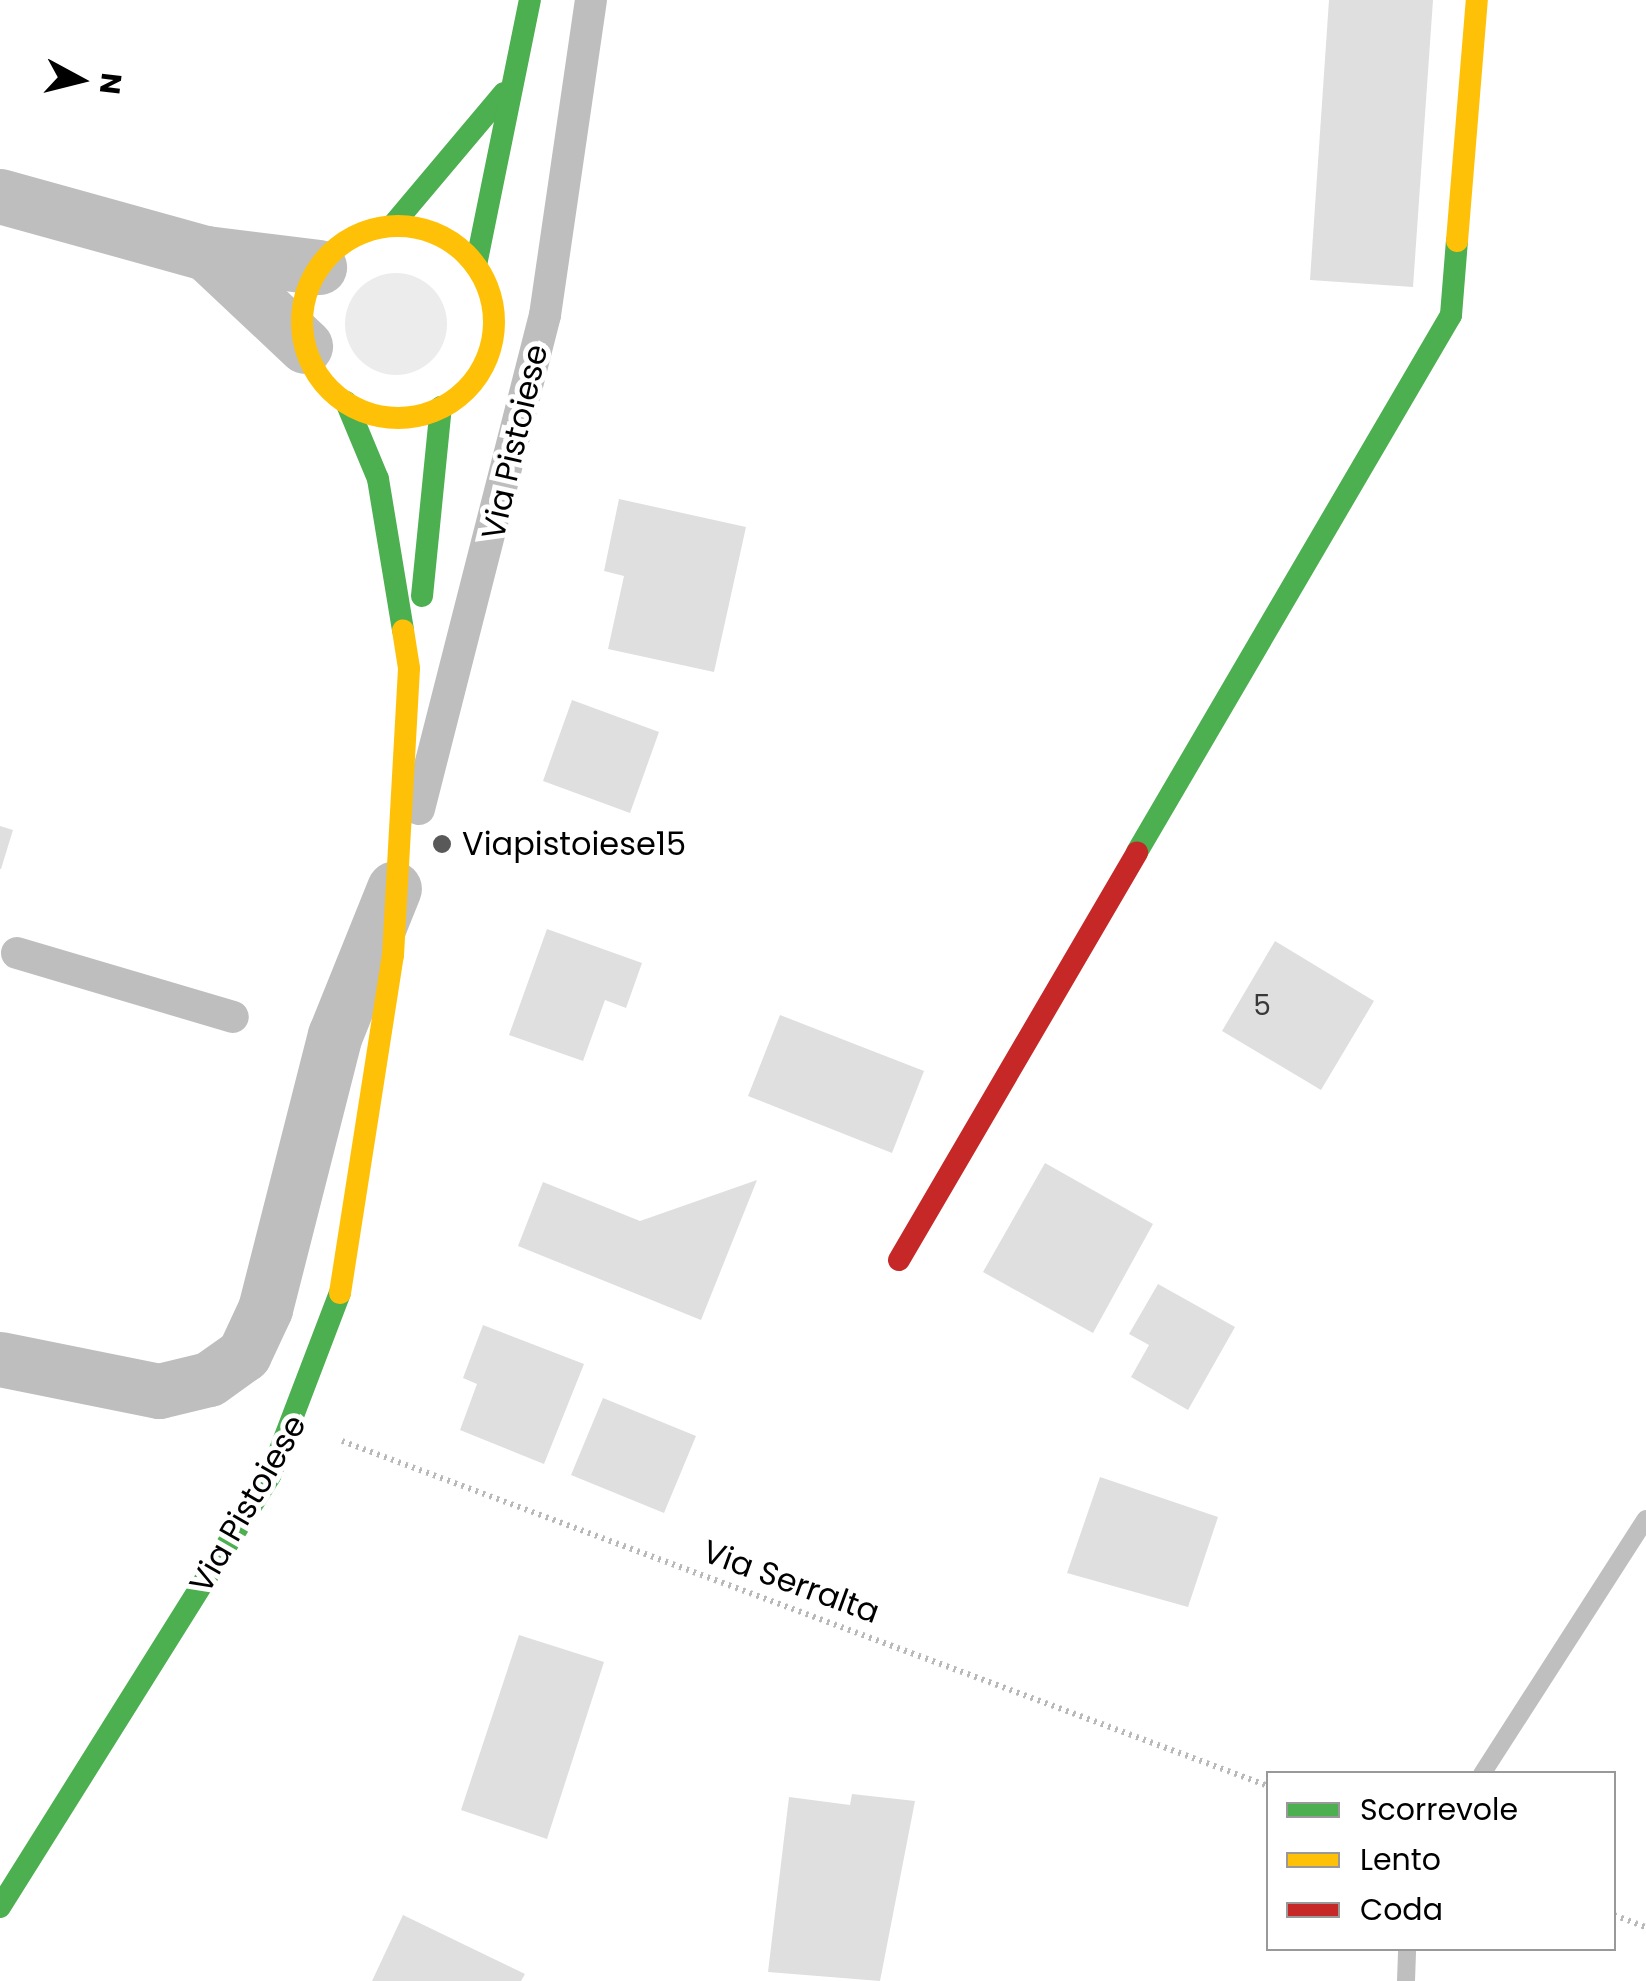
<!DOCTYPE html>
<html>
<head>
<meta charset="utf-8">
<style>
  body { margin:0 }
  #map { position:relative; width:1646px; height:1981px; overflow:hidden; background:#fff; font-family:Poppins,sans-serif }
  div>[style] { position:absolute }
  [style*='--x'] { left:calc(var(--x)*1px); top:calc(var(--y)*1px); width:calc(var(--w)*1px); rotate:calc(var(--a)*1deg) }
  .green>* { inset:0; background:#ececec }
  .round { border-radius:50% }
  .stream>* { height:18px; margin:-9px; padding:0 9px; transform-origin:9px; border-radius:9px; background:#bfbfbf }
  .building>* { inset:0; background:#dfdfdf }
  .path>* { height:6px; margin-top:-3px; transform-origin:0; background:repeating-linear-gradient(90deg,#b9b9b9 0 2.5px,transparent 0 7.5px) }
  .lane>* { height:32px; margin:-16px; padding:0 16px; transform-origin:16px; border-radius:16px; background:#bebebe }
  .street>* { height:55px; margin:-27.5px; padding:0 27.5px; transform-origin:27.5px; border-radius:27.5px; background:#bebebe }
  .fast>* { height:22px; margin:-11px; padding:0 11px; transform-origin:11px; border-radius:11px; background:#4caf50 }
  .slow>* { height:22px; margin:-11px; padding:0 11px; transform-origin:11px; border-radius:11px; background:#ffc107 }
  .slow>.ring { margin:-11px; padding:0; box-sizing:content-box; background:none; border:22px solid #ffc107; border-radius:50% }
  .jam>* { height:22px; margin:-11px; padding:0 11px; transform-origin:11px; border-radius:11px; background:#c62828 }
  .dots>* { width:28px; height:28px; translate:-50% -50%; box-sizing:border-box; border:5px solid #fff; border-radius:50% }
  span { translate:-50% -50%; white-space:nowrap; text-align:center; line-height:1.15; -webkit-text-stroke:10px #fff; paint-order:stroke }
  .number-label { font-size:28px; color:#383838 }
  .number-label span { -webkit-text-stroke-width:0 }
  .street-label { font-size:32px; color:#000 }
  .poi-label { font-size:32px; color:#000 }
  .left { translate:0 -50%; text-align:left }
  .legend { position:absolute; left:1266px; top:1771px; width:350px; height:180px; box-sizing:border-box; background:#fff; border:2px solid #999; margin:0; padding:12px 18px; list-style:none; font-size:30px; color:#000 }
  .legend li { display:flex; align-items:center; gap:20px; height:50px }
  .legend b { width:50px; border:2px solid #999 }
  .north { position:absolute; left:30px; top:30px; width:100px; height:100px; -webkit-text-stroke:8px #fff; paint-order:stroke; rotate:97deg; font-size:28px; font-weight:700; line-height:40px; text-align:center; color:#000 }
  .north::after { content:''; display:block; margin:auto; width:35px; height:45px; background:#000; clip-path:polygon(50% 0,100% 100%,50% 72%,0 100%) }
</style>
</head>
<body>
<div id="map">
  <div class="green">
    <div class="round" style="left:345px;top:273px;width:102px;height:102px"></div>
  </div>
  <div class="stream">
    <div style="--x:1482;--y:1774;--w:303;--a:-57.3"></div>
    <div style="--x:1406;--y:1981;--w:33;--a:-88"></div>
  </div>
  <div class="building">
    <div style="clip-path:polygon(1329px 0,1433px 0,1413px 287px,1310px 280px)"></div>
    <div style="clip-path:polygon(619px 499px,746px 527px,714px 672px,608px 649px,624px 576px,604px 571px)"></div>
    <div style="clip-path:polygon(572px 700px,659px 732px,630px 813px,543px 781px)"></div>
    <div style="clip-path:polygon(0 826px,13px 830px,1px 869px,0 869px)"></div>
    <div style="clip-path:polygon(547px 929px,642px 963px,626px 1008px,605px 1000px,583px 1061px,509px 1035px)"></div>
    <div style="clip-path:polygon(1275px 941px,1374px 1001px,1321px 1090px,1222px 1031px)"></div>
    <div style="clip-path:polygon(780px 1015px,924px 1071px,892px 1153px,748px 1096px)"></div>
    <div style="clip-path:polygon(1045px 1163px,1153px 1224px,1093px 1333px,983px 1272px)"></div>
    <div style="clip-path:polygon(757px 1180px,701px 1320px,518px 1246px,543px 1182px,640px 1221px)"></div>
    <div style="clip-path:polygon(1158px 1284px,1235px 1327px,1188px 1410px,1131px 1377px,1149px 1345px,1129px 1334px)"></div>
    <div style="clip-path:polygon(483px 1325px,584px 1364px,544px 1464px,460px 1430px,477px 1384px,463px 1378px)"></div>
    <div style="clip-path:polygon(603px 1398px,696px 1436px,664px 1513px,571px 1475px)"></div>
    <div style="clip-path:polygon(1100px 1477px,1218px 1517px,1188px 1607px,1067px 1573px)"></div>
    <div style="clip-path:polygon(519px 1635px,604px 1662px,547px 1839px,461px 1810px)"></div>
    <div style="clip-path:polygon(852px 1794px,915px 1801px,880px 1981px,768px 1972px,789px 1797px,850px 1805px)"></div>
    <div style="clip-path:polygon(403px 1915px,525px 1974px,521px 1981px,372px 1981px)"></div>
  </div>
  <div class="path">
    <div style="--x:342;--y:1441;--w:988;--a:20.43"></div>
    <div style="--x:1614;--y:1915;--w:34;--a:21"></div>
  </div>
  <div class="lane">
    <div style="--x:419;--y:809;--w:510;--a:-75.69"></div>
    <div style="--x:545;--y:315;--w:318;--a:-81.7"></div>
    <div style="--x:17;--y:953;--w:225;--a:16.5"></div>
  </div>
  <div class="street">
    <div style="--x:0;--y:196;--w:214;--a:15.5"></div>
    <div style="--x:206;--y:253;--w:114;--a:7.1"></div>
    <div style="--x:206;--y:253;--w:136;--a:43.2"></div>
    <div style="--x:0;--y:1359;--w:162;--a:11.4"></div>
    <div style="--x:159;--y:1391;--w:51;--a:-13.5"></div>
    <div style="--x:209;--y:1379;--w:43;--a:-35.5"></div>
    <div style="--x:244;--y:1354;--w:50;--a:-65"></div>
    <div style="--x:265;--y:1309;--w:283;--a:-75.7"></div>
    <div style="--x:335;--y:1035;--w:158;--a:-68.1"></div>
  </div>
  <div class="fast">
    <div style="--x:392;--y:226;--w:174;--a:-49.9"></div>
    <div style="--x:476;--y:265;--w:270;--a:-78.5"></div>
    <div style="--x:346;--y:402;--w:83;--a:67.4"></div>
    <div style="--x:378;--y:479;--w:153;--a:80.6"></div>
    <div style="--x:422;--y:596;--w:190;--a:-84.3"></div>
    <div style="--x:1137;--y:852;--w:622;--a:-59.68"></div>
    <div style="--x:1451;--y:315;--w:74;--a:-85.4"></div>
    <div style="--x:0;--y:1907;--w:509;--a:-57.93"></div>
    <div style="--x:270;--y:1476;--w:196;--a:-69.1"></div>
  </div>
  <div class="slow">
    <div class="ring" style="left:302px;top:226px;width:170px;height:170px"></div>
    <div style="--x:1457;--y:241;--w:242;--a:-85.3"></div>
    <div style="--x:340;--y:1293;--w:342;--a:-81.1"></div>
    <div style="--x:393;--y:955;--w:287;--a:-86.8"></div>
    <div style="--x:409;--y:668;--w:38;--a:-99"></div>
  </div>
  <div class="jam">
    <div style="--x:899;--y:1260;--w:472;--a:-59.7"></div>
  </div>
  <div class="dots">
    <div style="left:442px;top:844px;background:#595959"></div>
  </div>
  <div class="number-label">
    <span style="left:1262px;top:1006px">5</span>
  </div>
  <div class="street-label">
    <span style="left:515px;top:442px;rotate:-77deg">Via Pistoiese</span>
    <span style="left:248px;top:1504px;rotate:-60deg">Via Pistoiese</span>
    <span style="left:791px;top:1582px;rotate:20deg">Via Serralta</span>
  </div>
  <div class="poi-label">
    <span class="left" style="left:462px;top:844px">Viapistoiese15</span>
  </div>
  <ul class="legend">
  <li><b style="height:12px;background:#4caf50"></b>Scorrevole</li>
  <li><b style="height:12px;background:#ffc107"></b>Lento</li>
  <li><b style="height:12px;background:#c62828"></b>Coda</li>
  </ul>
  <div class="north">N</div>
</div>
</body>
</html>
